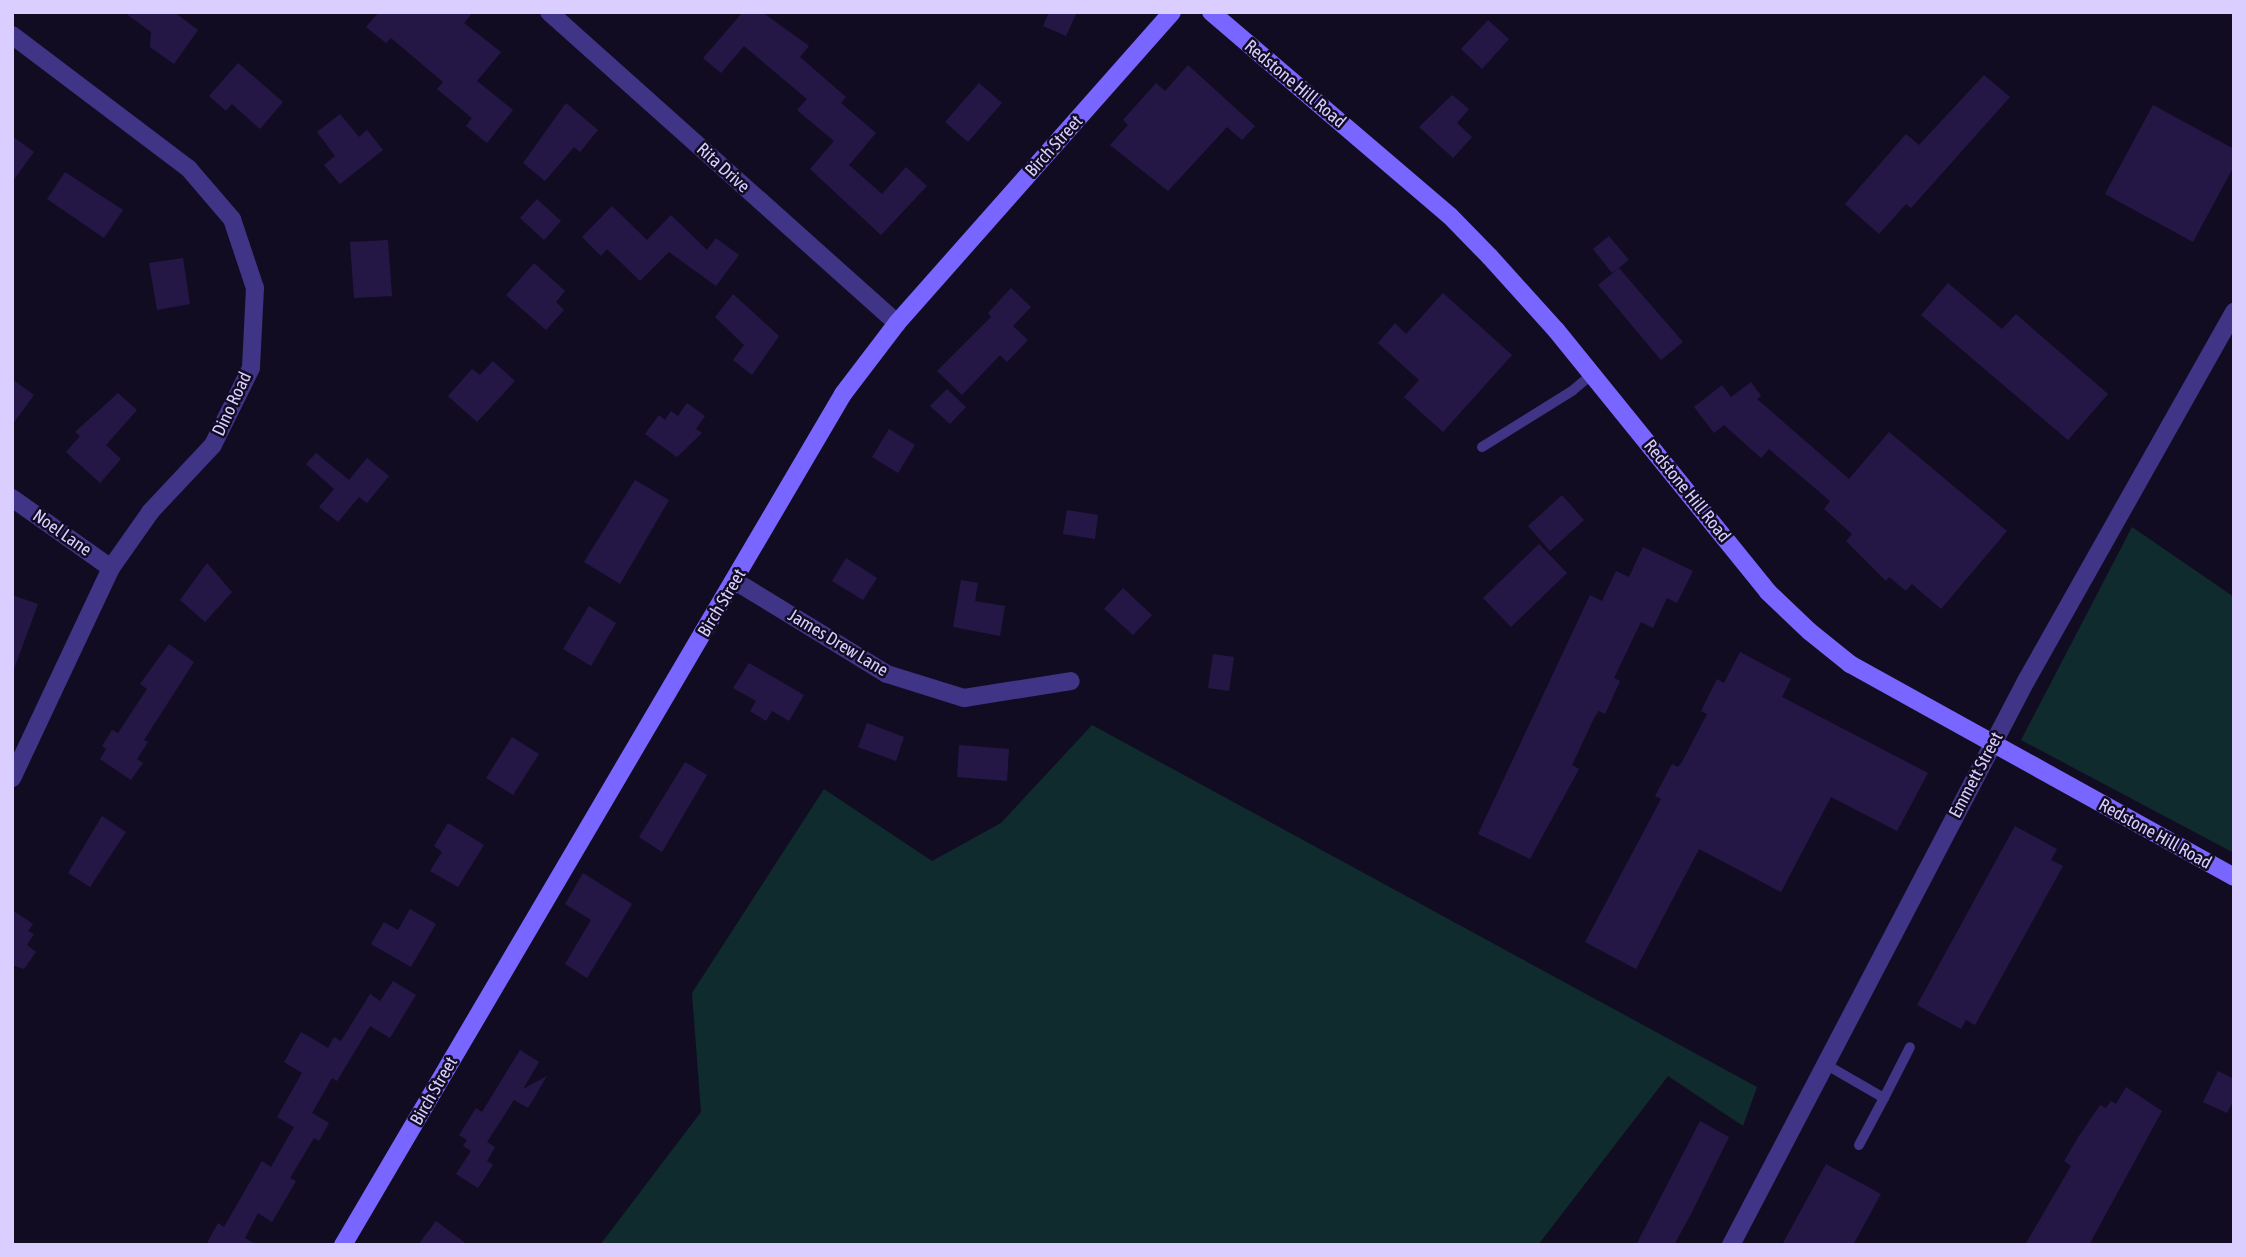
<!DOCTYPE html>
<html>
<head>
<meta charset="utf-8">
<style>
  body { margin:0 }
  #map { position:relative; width:2246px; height:1257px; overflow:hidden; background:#120c23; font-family:"Asap Condensed",sans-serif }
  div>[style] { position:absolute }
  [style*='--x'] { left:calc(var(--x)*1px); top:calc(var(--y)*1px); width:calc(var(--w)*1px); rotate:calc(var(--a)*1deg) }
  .green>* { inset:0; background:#0f2b2d }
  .building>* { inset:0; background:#251745 }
  .service>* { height:10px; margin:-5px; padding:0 5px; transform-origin:5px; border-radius:5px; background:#3f3485 }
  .minor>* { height:18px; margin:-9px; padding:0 9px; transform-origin:9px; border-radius:9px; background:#3f3485 }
  .secondary>* { height:18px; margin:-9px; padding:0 9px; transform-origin:9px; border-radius:9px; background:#7965ff }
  span { translate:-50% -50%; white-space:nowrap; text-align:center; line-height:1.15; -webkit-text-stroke:5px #120c23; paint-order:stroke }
  .street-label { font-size:18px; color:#d9ceff }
  .frame { position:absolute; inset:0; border:14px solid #d9ceff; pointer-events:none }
</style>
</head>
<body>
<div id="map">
  <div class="green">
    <div style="clip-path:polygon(2132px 527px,2234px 597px,2234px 853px,2021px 740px)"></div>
    <div style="clip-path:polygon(1092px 725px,1757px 1087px,1743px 1126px,1668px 1076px,1538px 1245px,600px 1245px,701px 1112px,692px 993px,824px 789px,932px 861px,1001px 823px)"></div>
  </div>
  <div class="building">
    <div style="clip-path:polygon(124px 12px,174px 12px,198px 30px,174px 64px,150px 47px,151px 32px)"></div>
    <div style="clip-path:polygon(379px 12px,473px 12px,464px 23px,501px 52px,477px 81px,513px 110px,487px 143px,466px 126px,472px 118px,437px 89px,443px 82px,391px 38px,386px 43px,366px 27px)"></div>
    <div style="clip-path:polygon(743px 12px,762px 12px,809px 46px,800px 57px,846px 97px,841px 103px,876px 133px,849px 165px,882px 194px,906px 167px,927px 186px,881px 235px,810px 169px,834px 141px,797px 110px,807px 99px,744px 46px,721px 73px,703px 58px)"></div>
    <div style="clip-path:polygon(1049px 12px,1077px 12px,1066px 36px,1043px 26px)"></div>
    <div style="clip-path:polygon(1488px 20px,1509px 39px,1482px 69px,1461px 49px)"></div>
    <div style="clip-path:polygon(238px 63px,283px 102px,260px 129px,232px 104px,226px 111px,209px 96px)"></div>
    <div style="clip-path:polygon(1188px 65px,1255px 126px,1242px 140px,1227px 127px,1168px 191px,1110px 145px,1128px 125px,1123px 120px,1156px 83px,1165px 91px)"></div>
    <div style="clip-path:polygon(1984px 75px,2010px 97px,1911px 208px,1906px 204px,1879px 234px,1845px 204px,1906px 134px,1919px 145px)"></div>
    <div style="clip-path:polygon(979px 83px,1002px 103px,968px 142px,945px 122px)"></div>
    <div style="clip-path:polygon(1452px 95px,1469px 109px,1457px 123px,1472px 137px,1453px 158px,1419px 127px)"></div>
    <div style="clip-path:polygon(566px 103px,598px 130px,580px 152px,574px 147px,545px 181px,523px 163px)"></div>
    <div style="clip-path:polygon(2153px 105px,2234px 149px,2234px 166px,2193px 242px,2105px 194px)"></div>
    <div style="clip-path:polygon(340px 114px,359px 137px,367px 130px,383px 150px,340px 184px,324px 165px,335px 156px,317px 132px)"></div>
    <div style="clip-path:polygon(12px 136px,34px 152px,12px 182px)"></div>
    <div style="clip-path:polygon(65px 172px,123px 210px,104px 238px,47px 199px)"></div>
    <div style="clip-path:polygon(537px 199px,561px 221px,544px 240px,520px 218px)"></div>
    <div style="clip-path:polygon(612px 206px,647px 240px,671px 215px,707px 250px,716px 238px,739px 255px,716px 286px,669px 252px,640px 281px,607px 249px,601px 256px,582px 237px)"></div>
    <div style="clip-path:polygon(1609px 236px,1629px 260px,1612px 273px,1593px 249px)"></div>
    <div style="clip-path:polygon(388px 240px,392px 296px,354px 298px,350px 242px)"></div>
    <div style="clip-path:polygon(183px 258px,190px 304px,157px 310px,149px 263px)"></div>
    <div style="clip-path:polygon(534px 263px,565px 291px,556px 302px,564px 310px,546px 330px,506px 295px)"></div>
    <div style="clip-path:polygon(1619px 268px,1683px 342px,1661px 360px,1598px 285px)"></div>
    <div style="clip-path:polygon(1948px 283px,2002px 329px,2016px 314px,2108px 394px,2068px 440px,1921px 315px)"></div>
    <div style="clip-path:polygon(1011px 288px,1031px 307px,1013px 326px,1028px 340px,1007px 362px,1000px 355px,962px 395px,937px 371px,991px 317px,988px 313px)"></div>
    <div style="clip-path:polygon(1443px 293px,1512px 355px,1443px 432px,1404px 397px,1419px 380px,1378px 343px,1395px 323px,1406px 334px)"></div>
    <div style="clip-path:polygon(733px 294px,779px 336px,752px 375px,733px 360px,744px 345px,715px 317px)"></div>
    <div style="clip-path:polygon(493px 361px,515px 381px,477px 422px,448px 396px,472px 369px,480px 375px)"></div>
    <div style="clip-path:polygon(12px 379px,34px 395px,12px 425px)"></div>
    <div style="clip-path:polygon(1751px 382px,1761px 396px,1757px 399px,1849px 479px,1889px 432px,2007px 531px,1941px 609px,1912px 584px,1906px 591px,1889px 577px,1886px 581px,1846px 541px,1852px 534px,1824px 509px,1830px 501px,1769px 449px,1761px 458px,1724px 425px,1714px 433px,1694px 407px,1722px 385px,1731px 397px)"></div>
    <div style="clip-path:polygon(947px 389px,966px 407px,950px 424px,930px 406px)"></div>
    <div style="clip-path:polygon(118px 393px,137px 410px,106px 445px,121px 459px,100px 483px,66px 452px,80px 436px,75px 432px)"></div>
    <div style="clip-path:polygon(687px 403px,705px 416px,696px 429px,702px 433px,677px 457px,645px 434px,659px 415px,665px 420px,671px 411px,678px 416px)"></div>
    <div style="clip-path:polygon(889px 429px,915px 445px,898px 473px,872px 457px)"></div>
    <div style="clip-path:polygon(316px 453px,349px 480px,367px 458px,389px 476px,367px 503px,359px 497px,338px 522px,319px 507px,334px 489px,306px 464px)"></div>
    <div style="clip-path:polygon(635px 480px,669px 500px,620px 584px,584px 562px)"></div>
    <div style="clip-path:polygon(1562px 495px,1584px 520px,1550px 551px,1528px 526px)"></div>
    <div style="clip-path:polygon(1067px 510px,1098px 515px,1095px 539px,1063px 534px)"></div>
    <div style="clip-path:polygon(1539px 544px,1567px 573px,1511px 627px,1483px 598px)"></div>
    <div style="clip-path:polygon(1643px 547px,1693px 571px,1677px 603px,1667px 598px,1653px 628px,1641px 622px,1638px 628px,1614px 678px,1620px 681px,1605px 714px,1599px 711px,1595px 716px,1572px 765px,1579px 769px,1530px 859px,1478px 834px,1590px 595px,1602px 601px,1616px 571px,1629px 577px)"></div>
    <div style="clip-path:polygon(846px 558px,877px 578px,863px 600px,832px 581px)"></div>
    <div style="clip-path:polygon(207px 563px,232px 592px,205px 622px,180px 600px)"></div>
    <div style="clip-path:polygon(961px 580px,978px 583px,975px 601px,1005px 606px,1000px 636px,953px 627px)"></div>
    <div style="clip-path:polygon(1123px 588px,1152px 615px,1133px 635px,1104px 609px)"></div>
    <div style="clip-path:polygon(12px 595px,38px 604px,14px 669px,12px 669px)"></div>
    <div style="clip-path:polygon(589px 606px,616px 623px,591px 666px,563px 649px)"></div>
    <div style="clip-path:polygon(169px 644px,194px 662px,144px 740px,148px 742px,137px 759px,143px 763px,131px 780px,100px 759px,106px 749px,102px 746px,112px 730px,118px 733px,147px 689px,140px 684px)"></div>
    <div style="clip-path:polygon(1740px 652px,1791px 679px,1782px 697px,1928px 773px,1897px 831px,1831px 797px,1781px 892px,1699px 849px,1636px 969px,1585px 942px,1661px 799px,1655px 796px,1672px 764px,1678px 767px,1682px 762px,1707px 714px,1701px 711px,1717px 679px,1724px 683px)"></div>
    <div style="clip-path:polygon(1213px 654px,1234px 657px,1229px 691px,1208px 688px)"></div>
    <div style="clip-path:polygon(749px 663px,804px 695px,789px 721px,772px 711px,766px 721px,750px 711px,756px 701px,733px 688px)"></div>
    <div style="clip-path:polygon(867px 723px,904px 737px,896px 761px,858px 747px)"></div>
    <div style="clip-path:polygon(512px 737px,539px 754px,513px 795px,486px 778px)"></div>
    <div style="clip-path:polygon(959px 745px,1009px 749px,1007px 781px,957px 777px)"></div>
    <div style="clip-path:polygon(685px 762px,707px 775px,662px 852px,639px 837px)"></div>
    <div style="clip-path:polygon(102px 816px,126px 832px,90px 887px,68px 873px)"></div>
    <div style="clip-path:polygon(448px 823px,484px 845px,458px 887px,430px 871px,442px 852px,434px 846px)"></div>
    <div style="clip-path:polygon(2015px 826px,2057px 849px,2051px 860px,2063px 866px,1975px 1025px,1966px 1020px,1961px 1029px,1917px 1005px)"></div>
    <div style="clip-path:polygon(583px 873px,632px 904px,587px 978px,565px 964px,591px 920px,565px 904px)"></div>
    <div style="clip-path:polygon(410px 909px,436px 924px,411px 967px,371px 944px,384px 922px,398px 930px)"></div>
    <div style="clip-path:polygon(12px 910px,33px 924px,28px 931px,34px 934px,27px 945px,36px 952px,24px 969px,12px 965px)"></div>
    <div style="clip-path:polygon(393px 981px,416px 995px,390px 1038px,370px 1026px,337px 1081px,332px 1078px,312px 1113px,329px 1123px,319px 1141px,314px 1138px,290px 1178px,296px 1181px,272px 1222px,258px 1213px,245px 1238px,257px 1245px,206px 1245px,218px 1223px,224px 1227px,262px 1161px,271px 1167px,294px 1127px,277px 1117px,302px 1073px,284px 1062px,301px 1032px,328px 1048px,334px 1037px,341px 1041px,370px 994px,380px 1001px)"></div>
    <div style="clip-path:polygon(520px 1050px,539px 1062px,523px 1089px,547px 1076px,528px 1108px,514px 1100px,487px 1142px,495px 1147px,487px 1161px,493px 1165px,478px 1188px,456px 1174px,471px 1151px,463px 1146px,467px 1140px,459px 1135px,476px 1108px,482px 1112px)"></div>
    <div style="clip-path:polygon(2218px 1071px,2234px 1079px,2234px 1099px,2227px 1113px,2203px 1102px)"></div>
    <div style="clip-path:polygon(2126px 1087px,2162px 1111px,2089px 1245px,2025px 1245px,2071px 1166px,2064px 1161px,2079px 1136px,2100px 1105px,2106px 1108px,2111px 1101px,2116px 1104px)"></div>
    <div style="clip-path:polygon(1700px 1121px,1729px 1137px,1692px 1212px,1674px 1245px,1636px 1245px)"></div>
    <div style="clip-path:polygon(1826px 1164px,1881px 1194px,1853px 1245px,1782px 1245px)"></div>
    <div style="clip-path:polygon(436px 1221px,468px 1245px,418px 1245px)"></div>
  </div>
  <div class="service">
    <div style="--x:1482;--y:447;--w:106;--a:-31.9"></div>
    <div style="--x:1572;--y:391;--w:26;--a:-40"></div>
    <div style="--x:1825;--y:1064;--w:68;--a:30"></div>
    <div style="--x:1884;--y:1098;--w:57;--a:-63"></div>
    <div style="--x:1859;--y:1145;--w:53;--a:-62"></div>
  </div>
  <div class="minor">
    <div style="--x:549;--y:12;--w:467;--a:41.8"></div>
    <div style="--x:12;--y:35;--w:222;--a:37.1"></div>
    <div style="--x:189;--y:169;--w:66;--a:49.3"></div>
    <div style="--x:232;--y:219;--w:73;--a:71.6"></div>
    <div style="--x:255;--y:288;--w:80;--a:92.9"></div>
    <div style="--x:251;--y:368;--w:86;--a:116.3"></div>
    <div style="--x:213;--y:445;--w:91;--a:133.2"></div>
    <div style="--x:151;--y:511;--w:70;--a:125.1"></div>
    <div style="--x:111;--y:568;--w:232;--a:115.2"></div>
    <div style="--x:12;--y:498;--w:121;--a:35.3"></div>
    <div style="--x:735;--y:581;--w:178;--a:31.5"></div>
    <div style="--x:887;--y:674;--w:81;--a:17.3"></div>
    <div style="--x:964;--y:698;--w:108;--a:-9"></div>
    <div style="--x:1731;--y:1245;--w:636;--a:-62.39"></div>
    <div style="--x:2026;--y:681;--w:424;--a:-60.6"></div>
  </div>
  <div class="secondary">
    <div style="--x:1211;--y:12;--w:314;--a:40.5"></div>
    <div style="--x:1450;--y:216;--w:57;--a:45.7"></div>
    <div style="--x:1490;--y:257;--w:98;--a:47.9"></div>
    <div style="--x:1556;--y:330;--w:337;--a:51"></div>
    <div style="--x:1768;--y:592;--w:57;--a:43.6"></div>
    <div style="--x:1809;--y:631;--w:53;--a:38.8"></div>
    <div style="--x:1850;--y:664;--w:439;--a:29"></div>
    <div style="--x:343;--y:1245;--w:987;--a:-59.56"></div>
    <div style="--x:843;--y:394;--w:89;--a:-52.7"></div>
    <div style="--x:897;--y:323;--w:415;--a:-48.5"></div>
  </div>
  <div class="street-label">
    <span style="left:1295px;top:84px;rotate:40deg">Redstone Hill Road</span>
    <span style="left:1054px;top:146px;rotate:-48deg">Birch Street</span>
    <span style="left:723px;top:168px;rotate:42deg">Rita Drive</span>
    <span style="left:232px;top:404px;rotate:-65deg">Dino Road</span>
    <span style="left:1687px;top:491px;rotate:51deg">Redstone Hill Road</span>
    <span style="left:62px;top:533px;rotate:35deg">Noel Lane</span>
    <span style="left:722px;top:603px;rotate:-59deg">Birch Street</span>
    <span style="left:838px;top:643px;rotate:31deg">James Drew Lane</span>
    <span style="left:1976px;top:775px;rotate:-62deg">Emmett Street</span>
    <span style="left:2155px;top:834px;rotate:29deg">Redstone Hill Road</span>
    <span style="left:434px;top:1091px;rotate:-60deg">Birch Street</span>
  </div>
  <div class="frame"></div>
</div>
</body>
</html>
